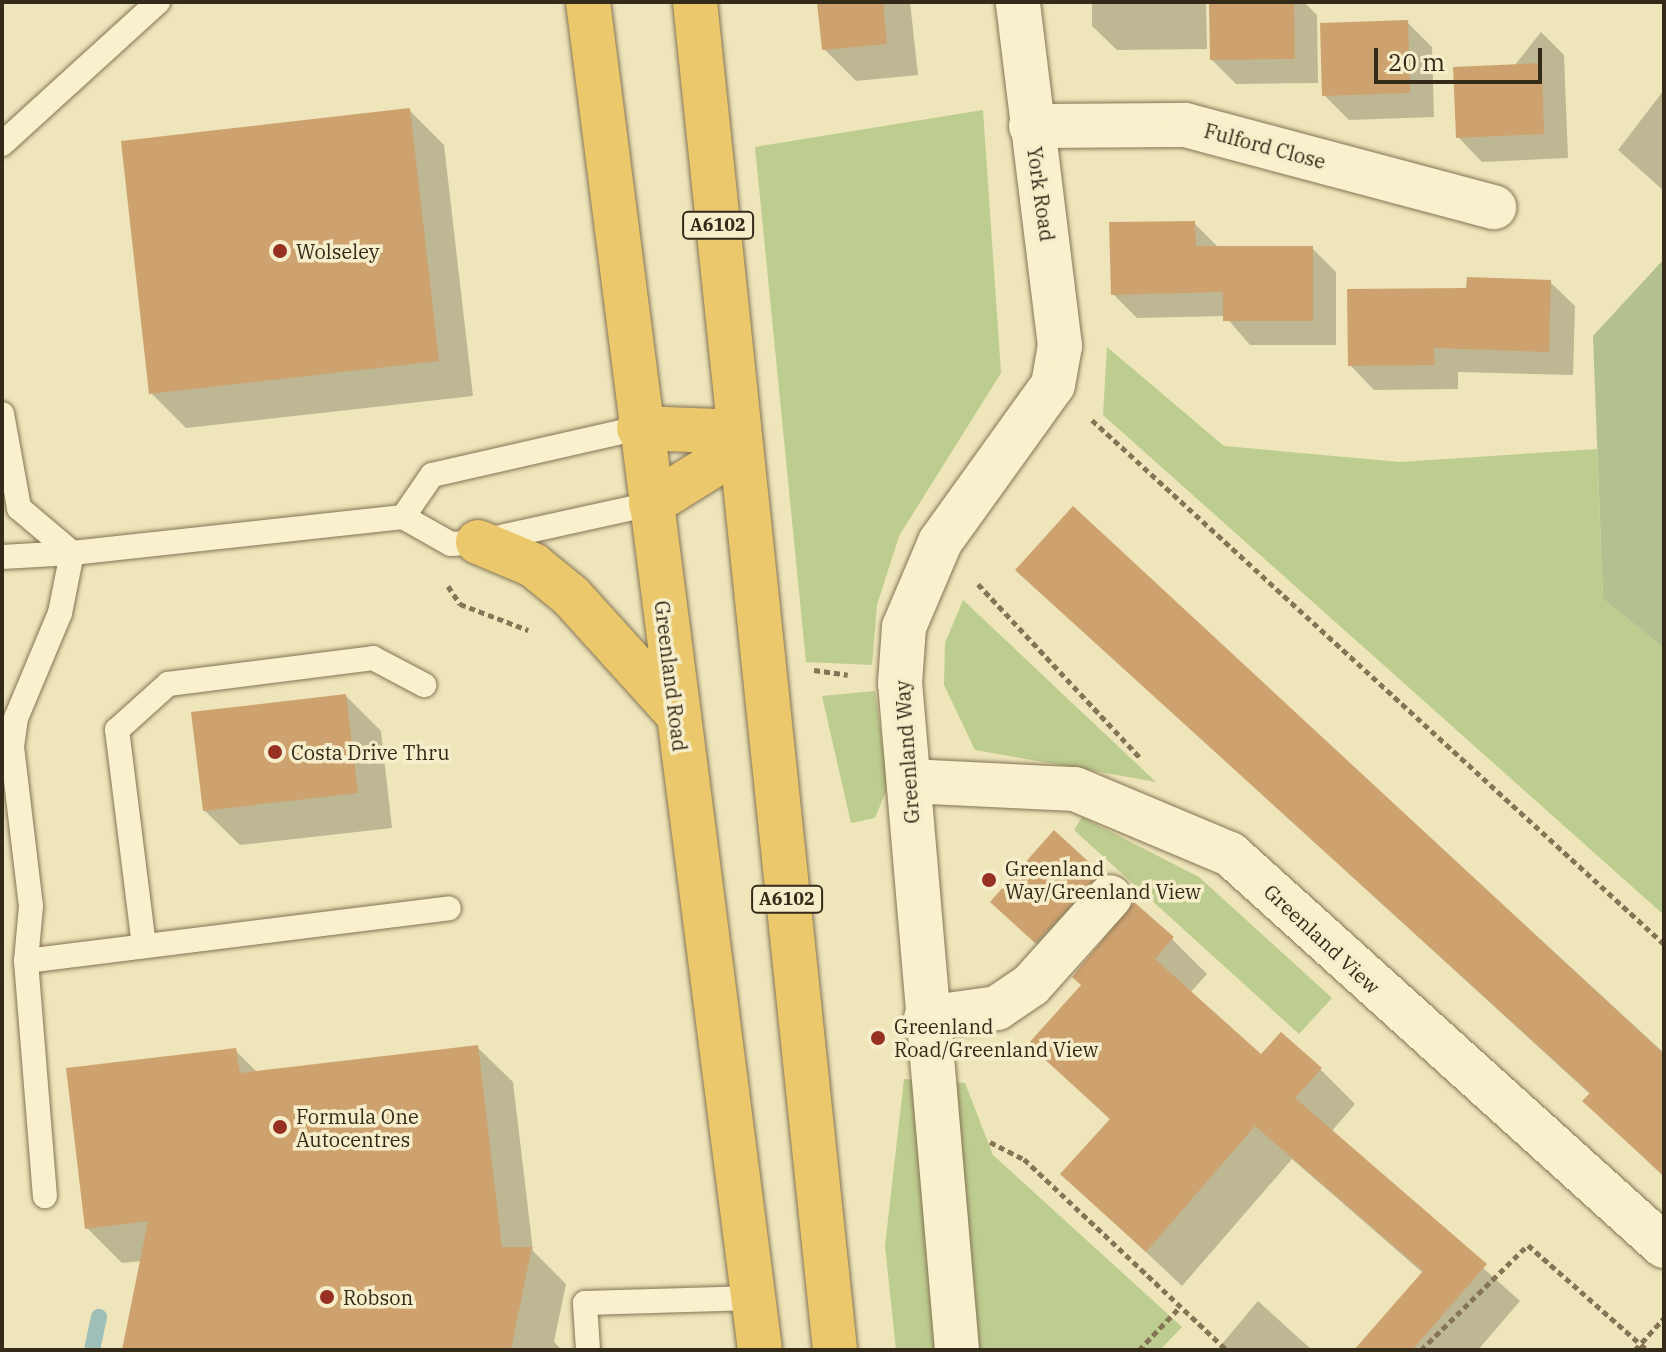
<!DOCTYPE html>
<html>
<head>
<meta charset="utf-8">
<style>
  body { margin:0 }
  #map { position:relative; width:1666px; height:1352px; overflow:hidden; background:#eee5ba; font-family:"IBM Plex Serif",serif }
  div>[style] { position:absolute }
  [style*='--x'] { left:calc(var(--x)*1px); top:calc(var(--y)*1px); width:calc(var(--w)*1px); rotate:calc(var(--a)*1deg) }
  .green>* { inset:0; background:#bdcc8f }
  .cemetery>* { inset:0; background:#b4c08f }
  .shadow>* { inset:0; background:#0003 }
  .stream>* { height:16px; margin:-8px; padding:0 8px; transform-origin:8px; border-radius:8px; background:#9fbfb9 }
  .building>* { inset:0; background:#cea26f }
  .path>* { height:5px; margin-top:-2.5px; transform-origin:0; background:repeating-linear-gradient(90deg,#857455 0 6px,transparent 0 10px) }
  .roads { filter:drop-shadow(0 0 2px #857455) drop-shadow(0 0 2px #857455) }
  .service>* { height:24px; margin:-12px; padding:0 12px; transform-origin:12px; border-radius:12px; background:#f9f1cd }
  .minor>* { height:44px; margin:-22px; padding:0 22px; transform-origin:22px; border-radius:22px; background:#f9f1cd }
  .trunk>* { height:44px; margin:-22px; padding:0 22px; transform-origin:22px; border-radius:22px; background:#ebc86c }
  .dots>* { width:22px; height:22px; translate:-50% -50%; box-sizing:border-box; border:4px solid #f6eeca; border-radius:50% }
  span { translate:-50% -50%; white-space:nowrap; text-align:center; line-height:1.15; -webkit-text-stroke:7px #f6eeca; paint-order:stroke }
  .shield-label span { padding:2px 6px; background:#f6eeca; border:2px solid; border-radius:6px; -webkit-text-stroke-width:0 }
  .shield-label { font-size:18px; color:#342a1a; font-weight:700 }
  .street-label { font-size:20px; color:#342a1a }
  .poi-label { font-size:20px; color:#342a1a }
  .left { translate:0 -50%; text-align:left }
  .frame { position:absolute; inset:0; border:4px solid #342a1a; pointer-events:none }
  .scale { position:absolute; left:1374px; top:48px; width:168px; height:36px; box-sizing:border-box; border:4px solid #342a1a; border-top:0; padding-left:10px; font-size:24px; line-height:28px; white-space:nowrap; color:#342a1a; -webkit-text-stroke:6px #f6eeca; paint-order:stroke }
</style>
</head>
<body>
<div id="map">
  <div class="green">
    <div style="clip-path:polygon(983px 110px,1001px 373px,899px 536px,877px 605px,872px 665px,806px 662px,755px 147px)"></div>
    <div style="clip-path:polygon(1107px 347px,1224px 446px,1400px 462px,1597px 449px,1603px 599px,1664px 648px,1664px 915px,1103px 415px)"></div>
    <div style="clip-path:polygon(963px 600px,1156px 782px,975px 750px,944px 685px,945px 643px)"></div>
    <div style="clip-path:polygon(875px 691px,888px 786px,875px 818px,851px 823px,822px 696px)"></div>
    <div style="clip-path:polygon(1082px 817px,1199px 877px,1332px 998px,1299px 1034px,1074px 830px)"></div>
    <div style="clip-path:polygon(904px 1079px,965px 1083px,993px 1155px,1182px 1327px,1160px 1350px,896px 1350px,885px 1246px)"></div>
  </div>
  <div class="cemetery">
    <div style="clip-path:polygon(1664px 259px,1664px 648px,1603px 599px,1593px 336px)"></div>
  </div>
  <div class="shadow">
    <div style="clip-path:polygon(818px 2px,910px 2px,918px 75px,856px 81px,824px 49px)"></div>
    <div style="clip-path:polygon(1092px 2px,1206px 2px,1207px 49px,1117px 50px,1092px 26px)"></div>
    <div style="clip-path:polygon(1211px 2px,1304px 2px,1317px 15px,1318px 83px,1236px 84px,1212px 60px)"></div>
    <div style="clip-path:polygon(1407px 22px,1432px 47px,1434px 117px,1349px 120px,1324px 95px)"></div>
    <div style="clip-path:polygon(1541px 32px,1564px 55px,1568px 158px,1482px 162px,1458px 137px)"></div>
    <div style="clip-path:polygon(1664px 90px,1664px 191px,1618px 150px)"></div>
    <div style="clip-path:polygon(409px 110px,444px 145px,473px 396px,186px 428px,151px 393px)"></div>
    <div style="clip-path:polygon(1194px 223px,1219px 248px,1312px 248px,1336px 272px,1336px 345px,1250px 345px,1225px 316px,1137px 318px,1113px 294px)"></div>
    <div style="clip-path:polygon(1550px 282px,1575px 306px,1573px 375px,1458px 372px,1458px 389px,1374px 390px,1350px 365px,1468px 290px)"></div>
    <div style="clip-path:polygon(1073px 509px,1664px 1053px,1664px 1177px,1585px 1101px,1591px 1095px,1017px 570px)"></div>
    <div style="clip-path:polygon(346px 696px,381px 731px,392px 828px,240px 845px,204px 810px)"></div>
    <div style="clip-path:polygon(1100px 875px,1125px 899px,1061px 966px,1017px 926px)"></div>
    <div style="clip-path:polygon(1172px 939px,1207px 974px,1190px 993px,1261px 1057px,1320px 1069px,1355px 1104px,1331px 1132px,1520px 1301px,1478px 1350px,1398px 1350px,1423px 1273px,1292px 1159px,1182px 1286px,1063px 1174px,1112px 1121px,1030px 1044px)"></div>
    <div style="clip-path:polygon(477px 1047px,513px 1082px,533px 1251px,566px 1284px,554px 1342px,562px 1350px,124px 1350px,142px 1261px,122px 1263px,87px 1228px,235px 1050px,258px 1073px)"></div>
    <div style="clip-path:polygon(1258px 1301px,1312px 1350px,1217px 1350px)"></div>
  </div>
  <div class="stream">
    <div style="--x:92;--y:1350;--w:34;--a:-78"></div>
  </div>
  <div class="building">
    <div style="clip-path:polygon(817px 2px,883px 2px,887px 44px,822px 50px)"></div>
    <div style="clip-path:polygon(1209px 2px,1294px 2px,1295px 59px,1210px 60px)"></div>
    <div style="clip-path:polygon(1408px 20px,1410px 93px,1322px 96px,1320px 23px)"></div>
    <div style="clip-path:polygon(1542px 63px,1544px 134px,1456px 138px,1453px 67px)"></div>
    <div style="clip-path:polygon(410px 108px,439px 361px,149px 394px,121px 141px)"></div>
    <div style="clip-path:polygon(1195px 221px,1196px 246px,1313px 246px,1313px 321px,1223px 321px,1223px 292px,1111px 295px,1109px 222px)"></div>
    <div style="clip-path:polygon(1467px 277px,1551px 280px,1549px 352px,1434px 348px,1435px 365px,1348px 366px,1347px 289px,1466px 288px)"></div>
    <div style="clip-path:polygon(1073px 506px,1664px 1054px,1664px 1176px,1582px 1101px,1590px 1093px,1015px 570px)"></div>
    <div style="clip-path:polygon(346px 694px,358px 793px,203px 811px,191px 712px)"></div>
    <div style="clip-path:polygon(1054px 830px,1102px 874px,1035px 943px,990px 902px)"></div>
    <div style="clip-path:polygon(1134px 902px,1174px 937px,1155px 959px,1261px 1054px,1281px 1032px,1322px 1068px,1295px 1098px,1487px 1264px,1412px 1350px,1354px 1350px,1423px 1271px,1255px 1126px,1146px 1252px,1060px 1174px,1110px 1119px,1028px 1044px,1081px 985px,1072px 977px)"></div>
    <div style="clip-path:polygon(478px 1045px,502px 1247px,532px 1247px,511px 1350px,122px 1350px,148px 1221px,85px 1229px,66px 1068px,236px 1048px,240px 1073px)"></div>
  </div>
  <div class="path">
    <div style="--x:1092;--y:420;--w:776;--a:42.49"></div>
    <div style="--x:978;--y:584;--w:238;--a:47"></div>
    <div style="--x:448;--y:586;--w:22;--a:56"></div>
    <div style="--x:460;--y:604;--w:73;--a:20.9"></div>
    <div style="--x:814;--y:670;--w:34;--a:8"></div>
    <div style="--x:990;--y:1142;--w:38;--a:27"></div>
    <div style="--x:1024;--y:1159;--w:279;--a:43.3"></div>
    <div style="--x:1139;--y:1350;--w:58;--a:-46.4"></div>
    <div style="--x:1421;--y:1350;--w:150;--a:-44.5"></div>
    <div style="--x:1528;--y:1245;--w:159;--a:41.4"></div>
    <div style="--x:1635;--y:1350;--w:43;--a:-47.8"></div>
  </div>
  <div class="roads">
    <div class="service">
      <div style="--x:2;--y:144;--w:211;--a:-42.3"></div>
      <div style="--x:2;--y:414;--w:96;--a:79.7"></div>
      <div style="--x:19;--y:508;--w:70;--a:40.3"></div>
      <div style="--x:72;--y:553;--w:333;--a:-6.2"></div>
      <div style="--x:403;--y:517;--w:55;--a:29.4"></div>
      <div style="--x:451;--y:544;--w:27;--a:-4"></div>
      <div style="--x:478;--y:542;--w:177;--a:-12.4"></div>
      <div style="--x:403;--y:517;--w:51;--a:-55.4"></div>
      <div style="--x:432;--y:475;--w:212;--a:-12.8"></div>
      <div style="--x:2;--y:557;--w:70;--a:-3.3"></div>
      <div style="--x:72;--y:553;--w:61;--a:101.3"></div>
      <div style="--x:60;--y:613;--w:114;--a:112.7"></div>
      <div style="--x:16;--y:718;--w:29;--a:98"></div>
      <div style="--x:12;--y:747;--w:160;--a:83.2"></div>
      <div style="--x:31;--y:906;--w:55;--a:95.2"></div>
      <div style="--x:26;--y:961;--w:236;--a:85.4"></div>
      <div style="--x:144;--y:946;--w:218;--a:-97.1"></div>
      <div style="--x:117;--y:730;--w:69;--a:-42"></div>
      <div style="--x:168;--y:684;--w:207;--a:-7.2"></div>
      <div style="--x:373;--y:658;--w:58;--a:27.9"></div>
      <div style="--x:26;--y:961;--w:426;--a:-7.1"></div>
      <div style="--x:588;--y:1350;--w:47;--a:-93.7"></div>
      <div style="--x:585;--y:1303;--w:169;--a:-1.7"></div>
    </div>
    <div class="minor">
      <div style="--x:1031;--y:126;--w:154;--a:-0.4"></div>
      <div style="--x:1185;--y:125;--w:320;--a:14.9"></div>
      <div style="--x:909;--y:781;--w:166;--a:2.8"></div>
      <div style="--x:1075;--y:789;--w:168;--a:22.8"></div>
      <div style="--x:1230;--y:854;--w:585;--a:42.09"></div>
      <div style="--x:926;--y:1018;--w:72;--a:-8"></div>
      <div style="--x:997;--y:1008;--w:41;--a:-34.1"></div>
      <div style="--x:1031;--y:985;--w:118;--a:-48.1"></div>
      <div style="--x:957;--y:1350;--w:669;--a:-94.88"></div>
      <div style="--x:900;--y:683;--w:56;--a:-85.9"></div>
      <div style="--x:904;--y:627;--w:92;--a:-67"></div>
      <div style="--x:940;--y:542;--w:193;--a:-54.3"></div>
      <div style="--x:1053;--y:385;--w:40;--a:-80"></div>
      <div style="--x:1060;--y:346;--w:347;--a:-97"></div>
    </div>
    <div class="trunk">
      <div style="--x:588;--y:2;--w:1359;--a:82.73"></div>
      <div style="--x:695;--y:2;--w:1355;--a:84.07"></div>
      <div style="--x:639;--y:428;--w:78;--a:2.2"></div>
      <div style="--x:717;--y:431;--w:29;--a:35"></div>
      <div style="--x:651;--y:504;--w:106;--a:-31.9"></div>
      <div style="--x:478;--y:542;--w:60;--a:22.7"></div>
      <div style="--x:533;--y:565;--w:49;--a:39.2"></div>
      <div style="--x:571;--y:596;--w:154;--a:47.9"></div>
    </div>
  </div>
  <div class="dots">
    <div style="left:280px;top:251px;background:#953023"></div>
    <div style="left:275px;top:752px;background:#953023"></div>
    <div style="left:989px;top:880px;background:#953023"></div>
    <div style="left:878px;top:1038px;background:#953023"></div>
    <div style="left:280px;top:1127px;background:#953023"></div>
    <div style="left:327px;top:1297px;background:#953023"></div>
  </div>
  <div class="shield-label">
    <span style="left:718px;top:225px">A6102</span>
    <span style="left:787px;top:899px">A6102</span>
  </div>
  <div class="street-label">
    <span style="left:1265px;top:146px;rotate:15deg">Fulford Close</span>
    <span style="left:1041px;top:194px;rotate:82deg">York Road</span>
    <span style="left:671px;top:676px;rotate:83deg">Greenland Road</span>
    <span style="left:907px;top:752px;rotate:-94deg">Greenland Way</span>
    <span style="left:1322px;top:939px;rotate:43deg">Greenland View</span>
  </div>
  <div class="poi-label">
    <span class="left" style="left:296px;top:251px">Wolseley</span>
    <span class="left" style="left:291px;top:752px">Costa Drive Thru</span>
    <span class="left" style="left:1005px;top:880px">Greenland<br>Way/Greenland View</span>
    <span class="left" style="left:894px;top:1038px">Greenland<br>Road/Greenland View</span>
    <span class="left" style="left:296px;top:1128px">Formula One<br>Autocentres</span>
    <span class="left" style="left:343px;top:1297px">Robson</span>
  </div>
  <div class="frame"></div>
  <div class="scale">20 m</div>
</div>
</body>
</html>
